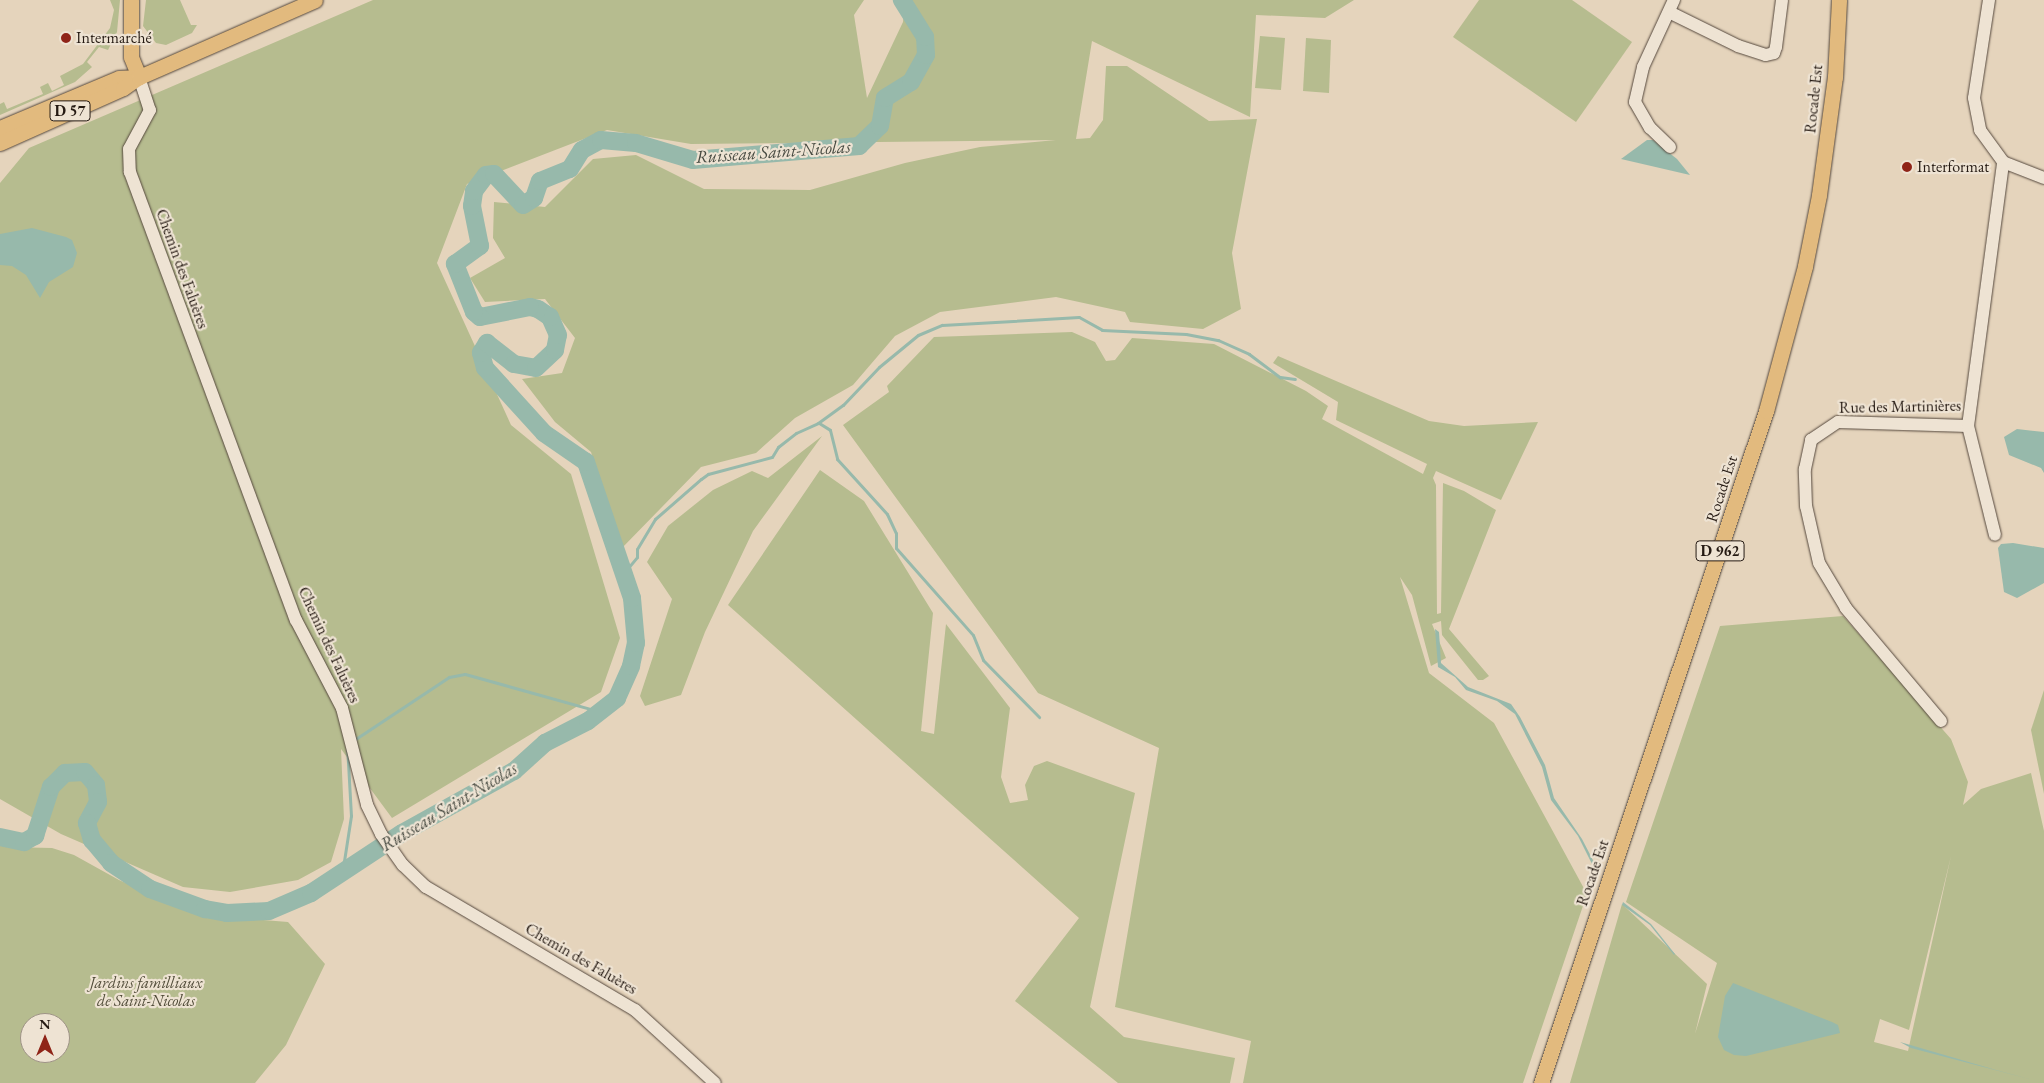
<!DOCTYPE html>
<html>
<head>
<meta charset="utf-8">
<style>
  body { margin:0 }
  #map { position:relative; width:2044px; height:1083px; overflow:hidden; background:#e5d4bc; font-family:"EB Garamond",serif }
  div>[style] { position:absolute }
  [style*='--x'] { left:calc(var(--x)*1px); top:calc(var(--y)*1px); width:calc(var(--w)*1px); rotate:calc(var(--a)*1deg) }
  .green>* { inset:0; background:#b6bc8f }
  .water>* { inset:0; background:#97b9ab }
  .stream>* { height:3px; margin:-1.5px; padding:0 1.5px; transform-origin:1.5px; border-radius:1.5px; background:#97b9ab }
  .river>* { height:18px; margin:-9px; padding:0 9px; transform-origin:9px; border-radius:9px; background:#97b9ab }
  .roads { filter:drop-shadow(0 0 1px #55483d) drop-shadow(0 0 1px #55483d) }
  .minor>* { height:12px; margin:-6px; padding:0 6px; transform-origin:6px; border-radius:6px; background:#eee3d3 }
  .major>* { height:15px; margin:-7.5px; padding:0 7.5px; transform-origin:7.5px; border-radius:7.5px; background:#e2ba7e }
  .dots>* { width:14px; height:14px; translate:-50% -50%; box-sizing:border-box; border:2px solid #eee3d3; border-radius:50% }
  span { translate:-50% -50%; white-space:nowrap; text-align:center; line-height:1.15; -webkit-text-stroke:4.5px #eee3d3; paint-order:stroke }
  .shield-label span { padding:1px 4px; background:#eee3d3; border:1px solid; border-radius:4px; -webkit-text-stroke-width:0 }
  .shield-label { font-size:15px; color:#251a13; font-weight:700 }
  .poi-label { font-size:16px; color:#251a13 }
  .left { translate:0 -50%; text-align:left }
  .street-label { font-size:16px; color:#251a13 }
  .park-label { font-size:16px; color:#504b38; font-style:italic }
  .water-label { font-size:18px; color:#474a41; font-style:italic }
  .north { position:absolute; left:20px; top:1013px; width:50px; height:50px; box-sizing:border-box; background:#eee3d3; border:1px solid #9e9386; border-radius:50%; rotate:0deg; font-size:14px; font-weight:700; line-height:20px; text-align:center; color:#251a13 }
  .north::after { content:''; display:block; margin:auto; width:18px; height:22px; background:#8f2418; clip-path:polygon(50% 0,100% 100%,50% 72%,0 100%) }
</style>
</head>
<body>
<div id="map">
  <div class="green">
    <div style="clip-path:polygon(110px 0,120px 0,117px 32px,108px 50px,99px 47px,87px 62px,92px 67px,75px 82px,0 115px,0 104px,4px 102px,7px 109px,43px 94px,40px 87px,48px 83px,52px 91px,64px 85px,60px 76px,83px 64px,110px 28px,114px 10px)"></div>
    <div style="clip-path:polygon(146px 0,180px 0,191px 25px,197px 25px,192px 33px,166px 45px,156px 43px,143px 26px)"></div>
    <div style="clip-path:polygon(373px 0,864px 0,854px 15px,867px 98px,903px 22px,905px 0,1354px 0,1325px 18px,1256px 15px,1250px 117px,1092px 41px,1076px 139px,1090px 138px,1103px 120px,1106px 66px,1127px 66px,1209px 121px,1257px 119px,1232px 253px,1241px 309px,1203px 329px,1130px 322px,1125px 312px,1056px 297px,940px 312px,895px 336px,853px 385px,795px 418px,756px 453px,701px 467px,621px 549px,591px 452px,555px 422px,522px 379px,562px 373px,575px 338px,545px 299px,485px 302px,470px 278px,505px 258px,493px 238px,494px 202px,545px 207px,593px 159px,636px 155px,704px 189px,810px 190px,905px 163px,980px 147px,1056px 140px,691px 144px,607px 130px,467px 184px,437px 263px,511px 425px,571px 474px,620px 638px,601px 692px,392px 818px,341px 749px,344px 819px,331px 862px,298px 880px,230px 892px,183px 887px,61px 834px,0 799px,0 183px,29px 148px)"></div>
    <div style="clip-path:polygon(1479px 0,1572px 0,1632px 42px,1576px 122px,1453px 37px)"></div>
    <div style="clip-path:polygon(1260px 36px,1285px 38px,1281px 90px,1255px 88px)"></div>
    <div style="clip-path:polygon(1306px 38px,1331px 40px,1329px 93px,1303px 91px)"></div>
    <div style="clip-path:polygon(1072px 332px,1095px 342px,1106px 361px,1115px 360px,1132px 338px,1214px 344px,1306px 391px,1328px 406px,1322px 419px,1423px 474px,1427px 464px,1336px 420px,1338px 402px,1273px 363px,1278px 356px,1429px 421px,1464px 426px,1538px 422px,1501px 500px,1436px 471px,1433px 478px,1436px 485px,1437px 614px,1441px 613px,1443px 483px,1464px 491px,1496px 510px,1449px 629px,1489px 676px,1483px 680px,1478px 680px,1442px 635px,1441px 621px,1432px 624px,1446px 658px,1431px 666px,1412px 595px,1400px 577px,1429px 673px,1494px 723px,1587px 894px,1523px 1083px,1243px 1083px,1251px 1041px,1115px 1007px,1159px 748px,1038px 693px,843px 425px,889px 392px,887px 386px,934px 337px)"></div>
    <div style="clip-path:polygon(822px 436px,753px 531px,705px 632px,681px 695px,645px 706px,640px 696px,672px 599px,647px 562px,668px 526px,713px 490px,752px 471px,768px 478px)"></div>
    <div style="clip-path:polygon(820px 470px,864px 501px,933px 613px,921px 731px,934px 734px,946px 624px,1010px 708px,1001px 777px,1010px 803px,1028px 800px,1025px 785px,1034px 766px,1047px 761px,1135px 793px,1090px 1007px,1124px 1037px,1235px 1058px,1230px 1083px,1118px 1083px,1015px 1001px,1079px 918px,728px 605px)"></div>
    <div style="clip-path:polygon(evenodd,1843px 616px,1951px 739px,1968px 782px,1963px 805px,1981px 789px,2031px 773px,2044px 831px,2044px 1083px,1570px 1083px,1622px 904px,1707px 984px,1695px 1034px,1717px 963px,1626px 902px,1720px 626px,1843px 616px,1951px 856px,1908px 1051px,1874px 1042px,1880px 1019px,1909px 1030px,1951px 856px)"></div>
    <div style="clip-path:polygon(2044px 690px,2044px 794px,2031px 730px)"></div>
    <div style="clip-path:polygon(evenodd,0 844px,6px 847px,52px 848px,74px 855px,119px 880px,199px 915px,288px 922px,325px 964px,286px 1045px,255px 1083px,0 1083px,0 844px,30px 1023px,60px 1023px,60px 1053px,30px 1053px,30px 1023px)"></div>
  </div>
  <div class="water">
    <div style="clip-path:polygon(1647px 140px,1653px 140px,1677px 159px,1690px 175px,1621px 159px)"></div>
    <div style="clip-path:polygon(32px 228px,66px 237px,72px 240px,77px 253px,73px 267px,49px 282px,40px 298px,26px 275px,12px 266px,0 265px,0 234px)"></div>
    <div style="clip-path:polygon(2017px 429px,2044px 432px,2044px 473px,2041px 468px,2009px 455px,2004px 437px)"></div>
    <div style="clip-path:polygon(2013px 543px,2044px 548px,2044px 583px,2017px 598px,2004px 592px,1998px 548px,2001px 544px)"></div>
    <div style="clip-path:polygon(1435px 629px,1439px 632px,1441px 663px,1468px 687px,1511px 704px,1520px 717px,1545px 765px,1554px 798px,1582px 839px,1596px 866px,1595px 870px,1578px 836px,1551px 800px,1542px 767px,1515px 714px,1497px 701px,1466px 690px,1455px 677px,1438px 667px)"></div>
    <div style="clip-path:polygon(1623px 902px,1651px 924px,1675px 954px,1674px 955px,1650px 925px,1622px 905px)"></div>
    <div style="clip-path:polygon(1733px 983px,1832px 1022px,1838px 1025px,1840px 1033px,1746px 1056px,1734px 1055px,1724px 1050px,1718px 1037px,1725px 996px)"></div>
    <div style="clip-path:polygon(1900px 1042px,1996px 1070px,2044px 1083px,1911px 1048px)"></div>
  </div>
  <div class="stream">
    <div style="--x:819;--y:423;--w:13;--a:32"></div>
    <div style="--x:830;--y:430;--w:30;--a:76"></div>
    <div style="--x:837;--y:459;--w:74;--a:47.7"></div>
    <div style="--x:887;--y:514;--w:21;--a:65"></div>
    <div style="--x:896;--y:533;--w:15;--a:90"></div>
    <div style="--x:896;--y:548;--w:116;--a:48.5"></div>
    <div style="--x:973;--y:635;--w:27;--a:68"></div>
    <div style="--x:983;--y:660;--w:80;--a:45.5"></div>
    <div style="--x:622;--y:575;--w:23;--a:-50"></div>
    <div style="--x:637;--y:557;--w:8;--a:-90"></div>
    <div style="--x:637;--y:549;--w:35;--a:-59"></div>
    <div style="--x:655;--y:519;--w:61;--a:-41"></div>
    <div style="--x:701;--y:479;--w:9;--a:-36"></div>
    <div style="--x:708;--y:474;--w:66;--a:-14.9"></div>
    <div style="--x:772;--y:457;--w:12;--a:-59"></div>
    <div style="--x:778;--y:447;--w:23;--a:-38"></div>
    <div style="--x:796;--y:433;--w:24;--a:-24"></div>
    <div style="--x:818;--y:423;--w:31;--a:-36"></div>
    <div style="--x:843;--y:405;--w:52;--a:-46.5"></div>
    <div style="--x:879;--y:367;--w:50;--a:-39.4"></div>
    <div style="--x:918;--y:335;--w:26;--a:-23"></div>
    <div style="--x:942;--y:325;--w:137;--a:-3.3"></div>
    <div style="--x:1079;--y:317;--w:26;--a:29"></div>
    <div style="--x:1102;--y:330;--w:84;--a:2.7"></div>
    <div style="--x:1186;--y:334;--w:33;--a:11"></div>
    <div style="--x:1218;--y:340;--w:34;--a:24"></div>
    <div style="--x:1249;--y:354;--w:39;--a:37"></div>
    <div style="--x:1280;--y:377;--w:15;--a:8"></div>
    <div style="--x:354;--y:740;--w:114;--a:-33.6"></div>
    <div style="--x:449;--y:677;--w:16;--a:-11"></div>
    <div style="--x:465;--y:674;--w:141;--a:15.6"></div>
    <div style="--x:338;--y:875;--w:15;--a:-67"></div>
    <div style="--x:344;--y:861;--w:46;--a:-81.2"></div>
    <div style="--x:351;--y:816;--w:71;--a:-93.2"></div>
  </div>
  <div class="river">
    <div style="--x:0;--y:837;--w:25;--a:12"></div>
    <div style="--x:24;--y:842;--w:13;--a:-29"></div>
    <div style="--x:35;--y:836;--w:52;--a:-71.9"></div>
    <div style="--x:51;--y:787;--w:20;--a:-45"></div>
    <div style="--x:65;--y:773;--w:20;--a:-3"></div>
    <div style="--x:85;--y:772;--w:17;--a:50"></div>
    <div style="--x:96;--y:785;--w:17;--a:83"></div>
    <div style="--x:98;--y:802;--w:24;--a:118"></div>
    <div style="--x:87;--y:823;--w:18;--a:74"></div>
    <div style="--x:92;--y:840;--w:30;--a:50"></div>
    <div style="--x:111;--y:863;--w:47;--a:33.7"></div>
    <div style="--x:150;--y:889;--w:59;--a:20"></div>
    <div style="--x:205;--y:909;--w:22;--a:10"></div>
    <div style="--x:227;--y:913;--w:42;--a:-2.7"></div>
    <div style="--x:269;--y:911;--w:46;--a:-23.2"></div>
    <div style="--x:311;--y:893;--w:109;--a:-33.4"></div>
    <div style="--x:402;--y:833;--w:128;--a:-29"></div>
    <div style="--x:514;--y:771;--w:42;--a:-42.1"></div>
    <div style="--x:545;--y:743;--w:48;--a:-27.1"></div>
    <div style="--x:588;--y:721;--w:37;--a:-38"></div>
    <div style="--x:617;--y:698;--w:35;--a:-66"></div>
    <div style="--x:631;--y:666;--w:24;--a:-78"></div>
    <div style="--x:636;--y:643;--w:45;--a:-95.1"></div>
    <div style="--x:632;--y:598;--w:144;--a:-108.7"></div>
    <div style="--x:586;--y:462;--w:51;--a:-145.4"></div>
    <div style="--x:544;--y:433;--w:88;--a:-132.2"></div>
    <div style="--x:485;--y:368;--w:16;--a:-105"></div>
    <div style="--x:481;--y:353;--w:12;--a:-59"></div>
    <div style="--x:487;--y:343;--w:34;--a:38"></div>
    <div style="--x:514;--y:364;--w:22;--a:10"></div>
    <div style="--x:536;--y:368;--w:26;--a:-43"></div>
    <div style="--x:555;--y:350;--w:15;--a:-79"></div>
    <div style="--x:558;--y:335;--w:20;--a:-114"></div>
    <div style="--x:550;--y:317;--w:14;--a:-146"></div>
    <div style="--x:538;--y:309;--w:8;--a:-166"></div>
    <div style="--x:530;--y:307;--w:51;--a:168.7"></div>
    <div style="--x:480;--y:317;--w:8;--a:-140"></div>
    <div style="--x:474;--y:312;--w:52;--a:-111.6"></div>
    <div style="--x:455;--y:264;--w:31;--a:-36"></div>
    <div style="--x:480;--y:246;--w:41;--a:-101.3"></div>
    <div style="--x:472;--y:206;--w:15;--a:-82"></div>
    <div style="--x:474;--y:191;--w:20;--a:-53"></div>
    <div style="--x:486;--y:175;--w:8;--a:-7"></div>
    <div style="--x:494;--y:174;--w:42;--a:46.9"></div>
    <div style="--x:523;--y:205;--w:13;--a:-32"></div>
    <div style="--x:534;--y:198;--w:18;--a:-71"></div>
    <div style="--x:540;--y:181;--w:32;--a:-22"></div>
    <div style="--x:570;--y:169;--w:22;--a:-58"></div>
    <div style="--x:582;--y:150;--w:21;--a:-28"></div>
    <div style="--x:601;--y:140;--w:35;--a:5"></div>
    <div style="--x:636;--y:143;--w:59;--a:16.6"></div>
    <div style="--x:693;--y:160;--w:167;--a:-4.8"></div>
    <div style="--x:859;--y:146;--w:29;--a:-44"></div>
    <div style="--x:880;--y:126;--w:28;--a:-80"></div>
    <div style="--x:885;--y:98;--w:31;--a:-32"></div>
    <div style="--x:911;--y:82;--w:31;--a:-61"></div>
    <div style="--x:926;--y:55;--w:18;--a:-93"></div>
    <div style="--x:925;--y:37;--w:44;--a:-121.9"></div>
  </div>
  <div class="roads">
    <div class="minor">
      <div style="--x:1989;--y:0;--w:99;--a:98.7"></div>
      <div style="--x:1974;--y:98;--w:33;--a:79"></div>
      <div style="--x:1980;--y:130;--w:39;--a:54"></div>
      <div style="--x:2003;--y:162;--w:44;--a:21.3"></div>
      <div style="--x:1671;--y:13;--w:75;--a:26.2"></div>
      <div style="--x:1738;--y:46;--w:29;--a:18"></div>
      <div style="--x:1766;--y:55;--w:8;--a:-14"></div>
      <div style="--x:1774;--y:53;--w:6;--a:-72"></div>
      <div style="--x:1776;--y:47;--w:47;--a:-82.7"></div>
      <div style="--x:139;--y:77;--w:35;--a:72"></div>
      <div style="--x:150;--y:110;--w:44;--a:118.3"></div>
      <div style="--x:129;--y:149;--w:23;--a:88"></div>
      <div style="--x:130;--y:172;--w:478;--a:69.7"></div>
      <div style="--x:296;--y:620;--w:99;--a:62.4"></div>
      <div style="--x:342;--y:708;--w:100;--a:75.5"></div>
      <div style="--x:367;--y:805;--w:32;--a:64"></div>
      <div style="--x:381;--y:834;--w:38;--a:55"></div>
      <div style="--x:403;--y:865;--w:32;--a:44"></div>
      <div style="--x:426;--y:887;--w:243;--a:30.5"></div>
      <div style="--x:635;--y:1010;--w:108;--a:42.4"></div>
      <div style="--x:1670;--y:147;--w:28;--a:-136"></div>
      <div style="--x:1650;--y:128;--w:30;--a:-120"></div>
      <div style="--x:1635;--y:102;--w:36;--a:-77"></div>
      <div style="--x:1643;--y:67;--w:74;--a:-65.2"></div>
      <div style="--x:1968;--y:426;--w:112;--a:76.1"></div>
      <div style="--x:1941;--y:721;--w:148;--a:-130.1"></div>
      <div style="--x:1846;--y:608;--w:52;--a:-121"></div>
      <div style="--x:1819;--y:563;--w:58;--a:-102.8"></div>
      <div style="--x:1806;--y:506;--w:37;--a:-92"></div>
      <div style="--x:1805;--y:469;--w:30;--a:-78"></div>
      <div style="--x:1811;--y:440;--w:32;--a:-34"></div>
      <div style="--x:1838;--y:422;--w:130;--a:1.8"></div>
      <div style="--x:1968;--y:426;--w:266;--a:-82.4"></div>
    </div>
    <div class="major">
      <div style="--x:131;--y:0;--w:57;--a:90"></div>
      <div style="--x:131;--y:57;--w:22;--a:68"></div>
      <div style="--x:0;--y:128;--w:129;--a:-22.8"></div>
      <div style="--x:119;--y:78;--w:20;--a:-3"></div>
      <div style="--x:0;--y:143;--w:135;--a:-24.1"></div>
      <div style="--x:123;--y:88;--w:19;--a:-35"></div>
      <div style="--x:139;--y:77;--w:192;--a:-23.6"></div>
      <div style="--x:1541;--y:1083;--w:709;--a:-71.49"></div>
      <div style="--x:1766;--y:411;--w:150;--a:-74.9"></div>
      <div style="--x:1805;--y:266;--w:72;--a:-78.8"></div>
      <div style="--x:1819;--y:195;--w:119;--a:-82.3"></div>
      <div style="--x:1835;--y:77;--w:77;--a:-87"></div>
    </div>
  </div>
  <div class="dots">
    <div style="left:66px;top:38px;background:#8f2418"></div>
    <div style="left:1907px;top:167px;background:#8f2418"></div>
  </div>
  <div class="shield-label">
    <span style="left:70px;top:111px">D 57</span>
    <span style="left:1720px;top:551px">D 962</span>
  </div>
  <div class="poi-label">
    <span class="left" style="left:76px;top:38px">Intermarché</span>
    <span class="left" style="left:1917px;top:167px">Interformat</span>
  </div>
  <div class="street-label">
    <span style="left:1814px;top:99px;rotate:-84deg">Rocade Est</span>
    <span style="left:182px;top:269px;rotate:70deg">Chemin des Faluères</span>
    <span style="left:1900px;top:407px;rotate:-1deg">Rue des Martinières</span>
    <span style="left:1722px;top:489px;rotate:-72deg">Rocade Est</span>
    <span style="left:329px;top:645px;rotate:65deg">Chemin des Faluères</span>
    <span style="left:1593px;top:873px;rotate:-71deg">Rocade Est</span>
    <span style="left:581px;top:959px;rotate:30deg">Chemin des Faluères</span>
  </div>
  <div class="park-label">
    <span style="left:146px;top:992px">Jardins familliaux<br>de Saint-Nicolas</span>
  </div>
  <div class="water-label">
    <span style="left:773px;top:152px;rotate:-4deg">Ruisseau Saint-Nicolas</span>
    <span style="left:449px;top:807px;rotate:-31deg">Ruisseau Saint-Nicolas</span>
  </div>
  <div class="north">N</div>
</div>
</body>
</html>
